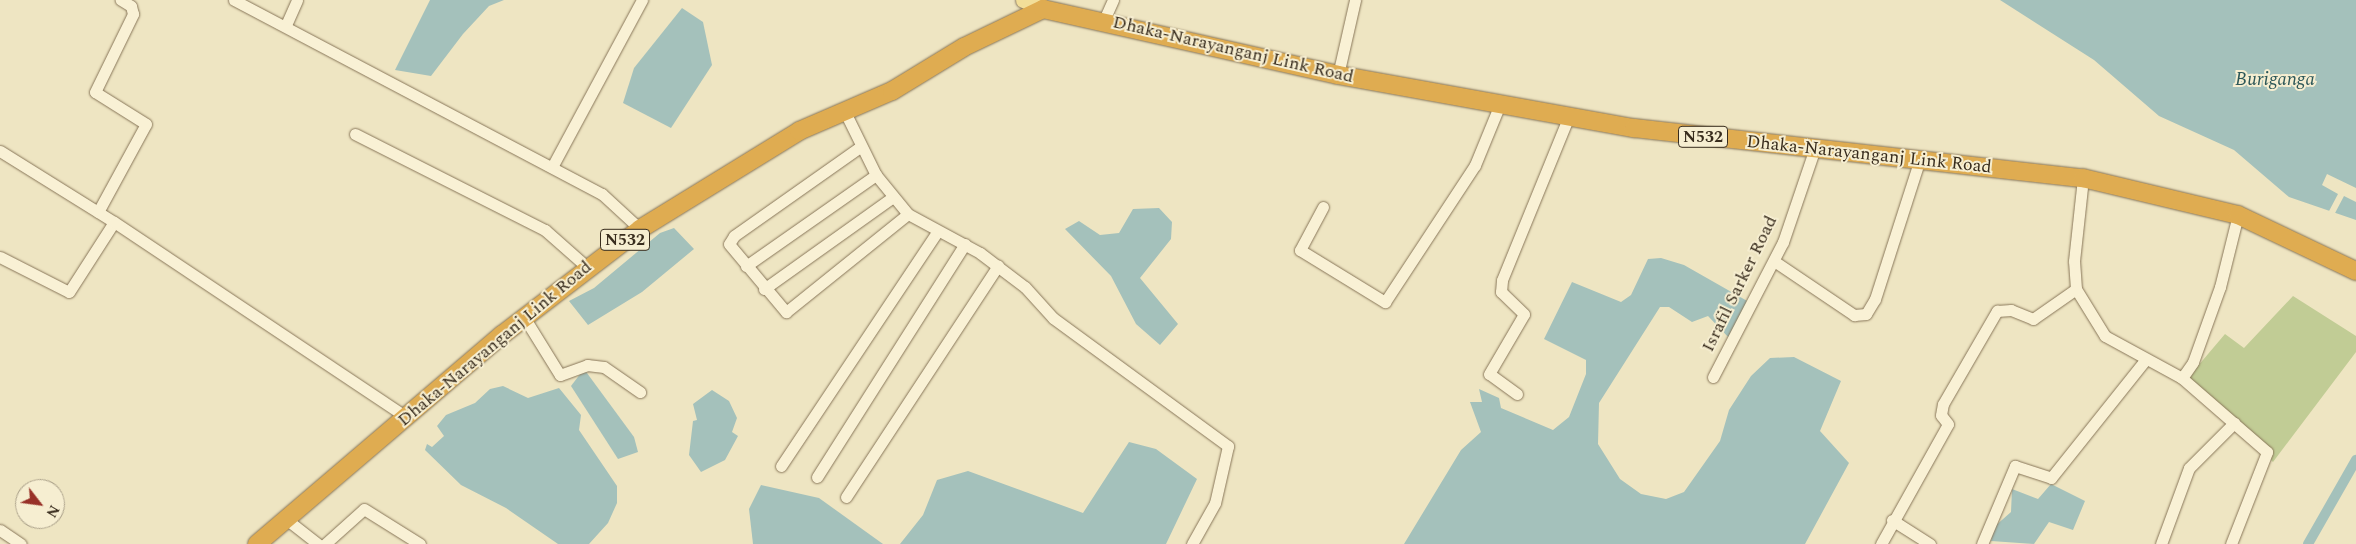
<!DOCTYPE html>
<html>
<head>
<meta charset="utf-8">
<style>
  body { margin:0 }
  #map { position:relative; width:2356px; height:544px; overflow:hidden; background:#eee5c2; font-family:Spectral,serif }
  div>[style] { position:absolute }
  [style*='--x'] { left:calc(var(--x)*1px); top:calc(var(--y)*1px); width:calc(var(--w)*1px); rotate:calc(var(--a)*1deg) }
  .green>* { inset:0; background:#c1cc95 }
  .water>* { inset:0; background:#a4c1bb }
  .pier>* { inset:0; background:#eee5c2 }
  .canal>* { height:10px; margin:-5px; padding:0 5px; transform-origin:5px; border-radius:5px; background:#a4c1bb }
  .roads { filter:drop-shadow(0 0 1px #887659) drop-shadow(0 0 1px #887659) }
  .minor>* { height:11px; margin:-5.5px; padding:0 5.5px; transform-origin:5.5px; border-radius:5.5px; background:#f9f1d5 }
  .major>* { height:15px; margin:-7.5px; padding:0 7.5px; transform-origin:7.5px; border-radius:7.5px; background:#f2de99 }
  .highway>* { height:18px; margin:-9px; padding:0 9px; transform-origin:9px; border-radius:9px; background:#dfac51 }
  span { translate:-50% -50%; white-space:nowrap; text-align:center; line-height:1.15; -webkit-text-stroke:4px #f6eed1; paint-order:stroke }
  .shield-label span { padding:1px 4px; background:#f6eed1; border:1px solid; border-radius:4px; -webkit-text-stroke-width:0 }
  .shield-label { font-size:16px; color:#382c1d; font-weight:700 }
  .street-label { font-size:18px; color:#382c1d }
  .water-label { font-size:19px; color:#2c5758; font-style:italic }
  .north { position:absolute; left:15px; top:479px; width:50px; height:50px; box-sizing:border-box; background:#f6eed1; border:1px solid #aaa089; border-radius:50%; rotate:120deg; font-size:14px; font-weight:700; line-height:20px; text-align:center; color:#382c1d }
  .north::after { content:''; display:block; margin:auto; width:18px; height:22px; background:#983128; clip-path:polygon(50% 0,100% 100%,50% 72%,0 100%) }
</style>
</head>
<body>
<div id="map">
  <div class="green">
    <div style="clip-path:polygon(2293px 296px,2356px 336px,2356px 352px,2273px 462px,2186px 380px,2225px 334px,2244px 348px)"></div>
  </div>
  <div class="water">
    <div style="clip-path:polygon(430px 0,504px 0,489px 6px,463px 34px,431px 76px,395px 70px)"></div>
    <div style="clip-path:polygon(2000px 0,2356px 0,2356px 220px,2289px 197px,2234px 150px,2159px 116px,2094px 60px)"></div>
    <div style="clip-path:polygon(682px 8px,703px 22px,712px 65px,671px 128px,623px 103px,634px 68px)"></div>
    <div style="clip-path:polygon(1159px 208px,1172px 222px,1171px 239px,1140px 278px,1178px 324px,1160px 345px,1136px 324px,1111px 276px,1065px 229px,1079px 221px,1100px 235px,1119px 233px,1133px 209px)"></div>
    <div style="clip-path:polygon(674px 228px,694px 249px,642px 292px,588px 325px,569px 301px,594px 288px,660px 233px)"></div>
    <div style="clip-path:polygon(1661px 258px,1684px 265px,1749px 302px,1731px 340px,1708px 316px,1692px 322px,1669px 307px,1660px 307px,1599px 403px,1598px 444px,1620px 479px,1641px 494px,1666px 499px,1684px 492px,1720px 441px,1729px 410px,1751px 376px,1770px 358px,1794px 357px,1841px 381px,1820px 431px,1849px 463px,1805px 544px,1404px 544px,1461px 450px,1481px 432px,1470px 402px,1482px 402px,1479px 389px,1499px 398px,1501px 408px,1553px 430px,1569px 417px,1586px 374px,1586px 360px,1544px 339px,1572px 282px,1621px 302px,1631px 295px,1648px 259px)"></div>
    <div style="clip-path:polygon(584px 369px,634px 437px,638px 452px,618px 459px,571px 386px)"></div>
    <div style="clip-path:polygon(503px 386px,528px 398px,559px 388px,581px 415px,579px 430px,617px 486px,617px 503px,608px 523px,589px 544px,558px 544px,506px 508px,461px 485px,425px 450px,427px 444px,432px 447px,444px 436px,437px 426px,446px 415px,475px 403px,490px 389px)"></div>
    <div style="clip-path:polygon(712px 390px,729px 401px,737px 418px,732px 432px,738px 436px,725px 460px,701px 472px,689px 455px,693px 421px,697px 420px,693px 404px)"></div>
    <div style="clip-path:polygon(1129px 442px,1156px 449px,1197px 479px,1166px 544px,900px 544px,923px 515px,937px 480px,968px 471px,1083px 513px)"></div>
    <div style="clip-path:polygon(2051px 484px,2085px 501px,2073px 530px,2049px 522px,2034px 544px,1991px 541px,1994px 527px,2011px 512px,2012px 489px,2038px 499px)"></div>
    <div style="clip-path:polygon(761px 485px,819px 498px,883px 544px,753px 544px,749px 509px)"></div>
  </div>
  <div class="pier">
    <div style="clip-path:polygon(2327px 174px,2356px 188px,2356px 202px,2344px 196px,2334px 215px,2328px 213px,2338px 194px,2322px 185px)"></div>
  </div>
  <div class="canal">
    <div style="--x:2308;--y:544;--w:97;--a:-60.3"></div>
  </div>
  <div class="roads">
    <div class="minor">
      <div style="--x:234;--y:0;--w:416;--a:27.8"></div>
      <div style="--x:602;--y:194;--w:52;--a:42.6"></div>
      <div style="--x:1104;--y:20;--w:22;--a:-66"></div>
      <div style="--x:286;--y:25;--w:27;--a:-66"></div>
      <div style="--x:1338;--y:75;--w:77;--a:-77.2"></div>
      <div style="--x:844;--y:110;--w:72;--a:63.8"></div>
      <div style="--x:876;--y:175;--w:50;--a:50.6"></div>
      <div style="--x:908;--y:214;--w:82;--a:28.4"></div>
      <div style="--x:980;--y:253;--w:56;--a:37.1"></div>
      <div style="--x:1025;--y:287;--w:42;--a:47.9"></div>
      <div style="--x:1053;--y:318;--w:217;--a:36.2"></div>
      <div style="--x:1228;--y:446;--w:58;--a:102.8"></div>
      <div style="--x:1215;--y:503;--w:47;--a:119.3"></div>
      <div style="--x:355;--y:134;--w:213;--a:26.8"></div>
      <div style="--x:545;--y:230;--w:56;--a:41.4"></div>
      <div style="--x:860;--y:147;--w:154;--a:144.8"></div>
      <div style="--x:734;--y:236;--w:9;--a:122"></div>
      <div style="--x:729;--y:244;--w:89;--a:50"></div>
      <div style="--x:786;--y:312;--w:156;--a:-38.8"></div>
      <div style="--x:0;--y:151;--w:134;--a:31.9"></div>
      <div style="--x:552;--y:167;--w:190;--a:-61.7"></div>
      <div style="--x:1323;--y:207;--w:49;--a:118.1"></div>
      <div style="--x:1300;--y:250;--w:100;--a:31.5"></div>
      <div style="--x:1385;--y:302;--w:164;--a:-56.7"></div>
      <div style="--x:1475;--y:165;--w:66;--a:-67.7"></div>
      <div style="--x:98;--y:212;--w:100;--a:-61.4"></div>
      <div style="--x:146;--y:124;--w:60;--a:-147.9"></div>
      <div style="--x:95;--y:92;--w:87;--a:-64"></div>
      <div style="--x:133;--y:14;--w:8;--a:-104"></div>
      <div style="--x:131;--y:6;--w:12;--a:-149"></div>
      <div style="--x:0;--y:257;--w:77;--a:26.9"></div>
      <div style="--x:69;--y:292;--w:83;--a:-57.3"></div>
      <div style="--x:114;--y:222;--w:351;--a:33.7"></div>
      <div style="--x:1774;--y:261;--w:97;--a:34"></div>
      <div style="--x:1854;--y:315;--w:12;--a:-5"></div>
      <div style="--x:1866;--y:314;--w:17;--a:-59"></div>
      <div style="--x:1875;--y:299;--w:144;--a:-72.2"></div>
      <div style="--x:746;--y:266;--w:159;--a:-35"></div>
      <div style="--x:764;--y:289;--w:158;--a:-35.5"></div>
      <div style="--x:2076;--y:289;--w:55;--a:58.3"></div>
      <div style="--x:2105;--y:336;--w:88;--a:28.6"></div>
      <div style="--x:524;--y:317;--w:68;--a:58.2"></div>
      <div style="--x:560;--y:375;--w:29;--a:-20"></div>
      <div style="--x:587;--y:365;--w:17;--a:7"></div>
      <div style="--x:604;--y:367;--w:44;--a:34.8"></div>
      <div style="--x:1713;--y:377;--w:152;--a:-62.6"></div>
      <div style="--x:1783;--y:242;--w:99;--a:-71.2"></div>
      <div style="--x:1517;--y:394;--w:34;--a:-144"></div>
      <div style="--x:1489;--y:374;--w:69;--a:-59.7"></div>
      <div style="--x:1524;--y:314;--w:32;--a:-136"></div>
      <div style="--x:1501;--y:292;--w:12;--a:-85"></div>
      <div style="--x:1502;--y:280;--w:177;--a:-67.8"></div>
      <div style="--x:781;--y:466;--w:281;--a:-56.3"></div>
      <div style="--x:817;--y:477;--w:276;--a:-57.6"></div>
      <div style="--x:846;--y:497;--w:277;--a:-56.7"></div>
      <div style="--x:286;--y:519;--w:41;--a:38"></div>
      <div style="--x:1892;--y:520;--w:45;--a:32.3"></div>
      <div style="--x:0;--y:530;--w:25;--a:34"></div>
      <div style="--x:325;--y:544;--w:52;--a:-41.9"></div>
      <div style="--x:364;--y:509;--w:66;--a:32"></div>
      <div style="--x:1881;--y:544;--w:137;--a:-60.8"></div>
      <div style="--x:1948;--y:424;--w:11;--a:-128"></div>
      <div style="--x:1941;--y:415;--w:11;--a:-80"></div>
      <div style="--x:1943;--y:404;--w:108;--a:-59.9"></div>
      <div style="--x:1997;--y:311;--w:14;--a:-4"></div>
      <div style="--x:2011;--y:310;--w:24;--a:22"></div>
      <div style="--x:2033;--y:319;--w:52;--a:-34.9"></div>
      <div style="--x:2076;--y:289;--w:28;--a:-94"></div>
      <div style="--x:2074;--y:261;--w:83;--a:-83.8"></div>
      <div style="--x:1982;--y:544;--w:85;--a:-67.1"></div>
      <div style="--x:2015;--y:466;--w:38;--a:18"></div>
      <div style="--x:2051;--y:478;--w:152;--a:-51.4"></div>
      <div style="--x:2161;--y:544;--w:81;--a:-69.8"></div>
      <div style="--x:2189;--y:468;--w:64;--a:-45"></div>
      <div style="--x:2231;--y:544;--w:99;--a:-68.6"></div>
      <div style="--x:2267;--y:452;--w:113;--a:-139"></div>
      <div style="--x:2182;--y:378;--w:19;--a:-55"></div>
      <div style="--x:2193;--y:362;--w:80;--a:-70.2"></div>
      <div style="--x:2220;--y:287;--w:74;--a:-76"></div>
    </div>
    <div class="major">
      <div style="--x:1023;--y:0;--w:22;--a:24"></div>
    </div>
    <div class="highway">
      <div style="--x:257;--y:544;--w:322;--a:-40.5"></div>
      <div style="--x:502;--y:335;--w:174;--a:-37.5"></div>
      <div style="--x:640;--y:229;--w:187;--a:-31.6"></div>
      <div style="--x:799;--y:131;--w:101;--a:-23.3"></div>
      <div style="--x:892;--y:91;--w:84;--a:-31.4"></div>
      <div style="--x:964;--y:47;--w:88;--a:-25.7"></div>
      <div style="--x:1043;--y:9;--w:302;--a:12.6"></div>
      <div style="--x:1338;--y:75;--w:301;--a:10.2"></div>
      <div style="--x:1634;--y:128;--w:452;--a:6.4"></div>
      <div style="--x:2083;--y:178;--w:159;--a:13.4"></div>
      <div style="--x:2238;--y:215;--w:131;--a:25.4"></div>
    </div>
  </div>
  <div class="shield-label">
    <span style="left:1703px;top:137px">N532</span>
    <span style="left:625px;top:240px">N532</span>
  </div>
  <div class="street-label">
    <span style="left:1233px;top:50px;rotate:13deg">Dhaka-Narayanganj Link Road</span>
    <span style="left:1869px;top:155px;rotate:6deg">Dhaka-Narayanganj Link Road</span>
    <span style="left:1740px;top:284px;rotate:-64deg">Israfil Sarker Road</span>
    <span style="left:495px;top:344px;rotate:-40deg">Dhaka-Narayanganj Link Road</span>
  </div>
  <div class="water-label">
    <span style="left:2275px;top:80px">Buriganga</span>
  </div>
  <div class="north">N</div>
</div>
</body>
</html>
